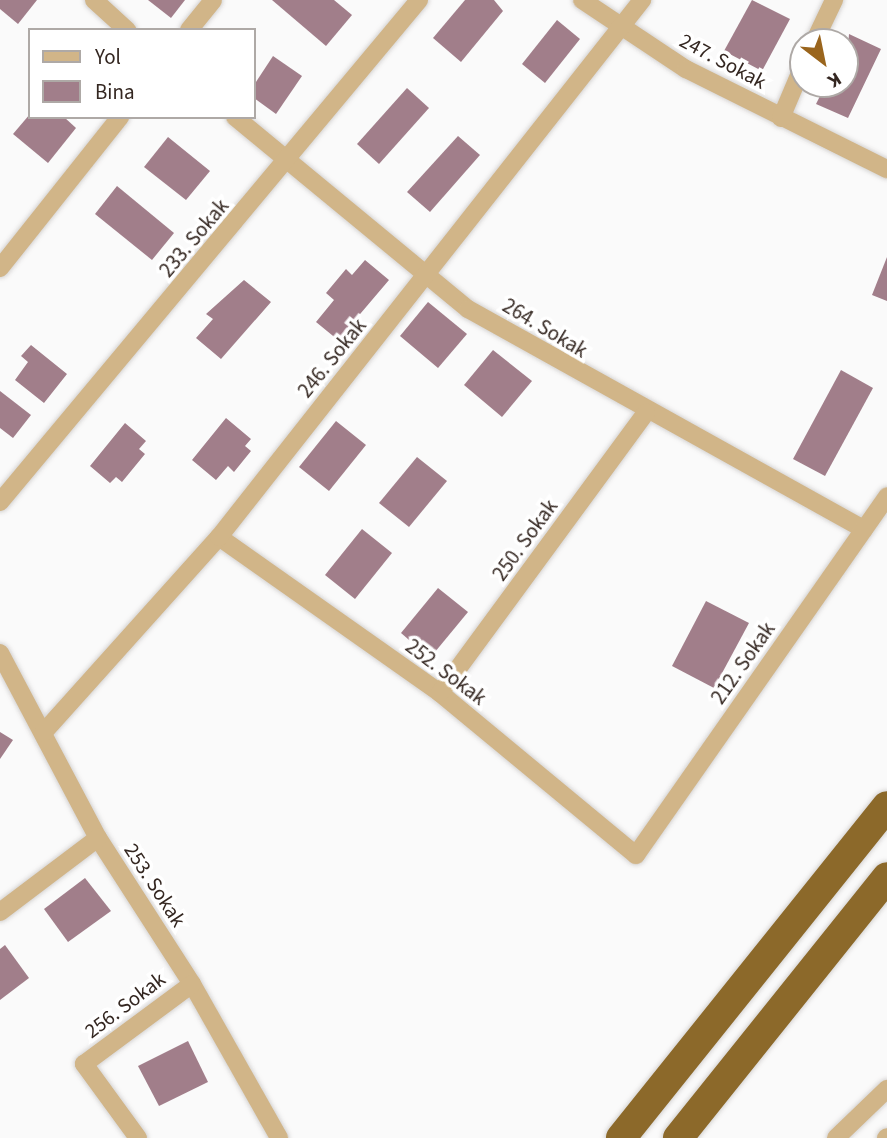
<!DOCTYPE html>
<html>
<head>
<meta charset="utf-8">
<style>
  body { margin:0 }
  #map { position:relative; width:887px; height:1138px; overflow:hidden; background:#fafafa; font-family:"Source Sans 3",sans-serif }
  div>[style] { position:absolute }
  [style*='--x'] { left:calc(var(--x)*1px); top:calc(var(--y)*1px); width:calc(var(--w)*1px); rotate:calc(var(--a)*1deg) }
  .building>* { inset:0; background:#a17e8a }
  .roads { filter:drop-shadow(0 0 2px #d6d4d3) drop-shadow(0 0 2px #d6d4d3) }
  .minor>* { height:18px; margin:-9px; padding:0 9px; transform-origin:9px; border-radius:9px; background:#d1b588 }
  .motorway>* { height:30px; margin:-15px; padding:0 15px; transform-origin:15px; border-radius:15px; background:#8c692a }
  span { translate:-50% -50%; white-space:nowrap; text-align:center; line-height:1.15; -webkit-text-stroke:7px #fff; paint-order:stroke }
  .street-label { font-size:21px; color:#342721 }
  .legend { position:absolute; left:28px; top:28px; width:228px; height:91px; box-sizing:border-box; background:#fff; border:2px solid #aea9a6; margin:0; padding:9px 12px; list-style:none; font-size:21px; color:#342721 }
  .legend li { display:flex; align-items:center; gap:14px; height:35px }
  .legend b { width:35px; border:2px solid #aea9a6 }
  .north { position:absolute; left:789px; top:28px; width:70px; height:70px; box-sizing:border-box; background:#fff; border:2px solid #aea9a6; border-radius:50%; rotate:148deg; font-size:19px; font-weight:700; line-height:28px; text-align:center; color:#342721 }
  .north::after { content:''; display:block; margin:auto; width:24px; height:32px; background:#9a651d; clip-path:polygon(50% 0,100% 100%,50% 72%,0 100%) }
</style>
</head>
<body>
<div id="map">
  <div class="building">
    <div style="clip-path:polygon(0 0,37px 0,18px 24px,0 9px)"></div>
    <div style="clip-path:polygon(148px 0,185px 0,171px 18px)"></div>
    <div style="clip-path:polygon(272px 0,334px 0,352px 15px,326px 46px)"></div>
    <div style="clip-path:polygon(465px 0,494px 0,503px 11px,461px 62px,433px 38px)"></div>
    <div style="clip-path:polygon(752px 0,790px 19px,762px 71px,724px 51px)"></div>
    <div style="clip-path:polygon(557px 20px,580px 39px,545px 83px,522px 64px)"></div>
    <div style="clip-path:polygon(849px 34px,881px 49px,848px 118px,816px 104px,826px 84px,845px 84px)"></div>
    <div style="clip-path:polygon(273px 56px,302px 76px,276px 114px,254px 98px,254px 85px)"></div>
    <div style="clip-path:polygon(407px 88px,429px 108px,379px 164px,357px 144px)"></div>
    <div style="clip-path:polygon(30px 114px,64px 117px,76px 128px,48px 163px,13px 134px)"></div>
    <div style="clip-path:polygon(458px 136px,480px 155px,430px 212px,407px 192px)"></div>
    <div style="clip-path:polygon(168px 137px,210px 171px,186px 200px,144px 167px)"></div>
    <div style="clip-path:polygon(117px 186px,174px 233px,152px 260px,95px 214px)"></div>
    <div style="clip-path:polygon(887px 257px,887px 301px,872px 295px)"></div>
    <div style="clip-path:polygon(365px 260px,389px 280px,338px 340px,316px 322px,334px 300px,326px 293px,346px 269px,352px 275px)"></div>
    <div style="clip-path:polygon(244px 280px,271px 302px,221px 359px,196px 338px,213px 319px,206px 314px)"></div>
    <div style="clip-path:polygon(428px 302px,467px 334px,438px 368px,400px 336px)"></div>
    <div style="clip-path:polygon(31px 345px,67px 374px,44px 403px,15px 380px,28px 362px,21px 356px)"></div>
    <div style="clip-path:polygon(493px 350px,532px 381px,502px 417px,464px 385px)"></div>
    <div style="clip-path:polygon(841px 370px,873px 388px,825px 476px,793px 459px)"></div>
    <div style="clip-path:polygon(0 391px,31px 415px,13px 438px,0 428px)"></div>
    <div style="clip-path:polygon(226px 418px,251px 439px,245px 446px,251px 451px,234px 472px,228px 466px,216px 480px,192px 460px)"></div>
    <div style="clip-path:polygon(336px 421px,366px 445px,329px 491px,299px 467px)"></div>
    <div style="clip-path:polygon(125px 423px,146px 441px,139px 449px,145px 454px,122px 482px,116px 477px,110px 483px,90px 466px)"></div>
    <div style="clip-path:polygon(417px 457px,447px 481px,409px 527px,379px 503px)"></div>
    <div style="clip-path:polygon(362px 529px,392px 553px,355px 599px,325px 575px)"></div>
    <div style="clip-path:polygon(438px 588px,468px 612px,430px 658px,401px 633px)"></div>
    <div style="clip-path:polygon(706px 601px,749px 623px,714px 688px,672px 666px)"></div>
    <div style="clip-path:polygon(0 732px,13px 740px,0 759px)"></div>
    <div style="clip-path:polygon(85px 878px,111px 911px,68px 942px,44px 909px)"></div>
    <div style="clip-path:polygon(5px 945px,29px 978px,0 1000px,0 949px)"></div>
    <div style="clip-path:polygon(188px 1041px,208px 1082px,159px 1106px,138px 1066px)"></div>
  </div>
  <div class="roads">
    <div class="minor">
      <div style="--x:94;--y:0;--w:45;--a:42.3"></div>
      <div style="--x:582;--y:0;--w:125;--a:33.6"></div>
      <div style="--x:686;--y:69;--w:225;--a:26.5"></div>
      <div style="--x:189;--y:30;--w:38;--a:-51"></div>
      <div style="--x:814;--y:42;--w:47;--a:-64.5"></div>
      <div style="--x:235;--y:117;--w:302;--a:39.5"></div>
      <div style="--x:468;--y:309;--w:453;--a:29.1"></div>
      <div style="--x:781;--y:118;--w:56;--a:-67.1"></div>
      <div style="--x:0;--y:268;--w:193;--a:-51.5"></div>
      <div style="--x:0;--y:502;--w:654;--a:-50.15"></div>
      <div style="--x:219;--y:537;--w:271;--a:35.2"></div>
      <div style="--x:440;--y:693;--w:254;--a:39.6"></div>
      <div style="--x:636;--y:855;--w:438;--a:-55"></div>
      <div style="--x:0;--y:653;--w:209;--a:62.1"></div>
      <div style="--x:98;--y:838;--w:174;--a:57.2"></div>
      <div style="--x:192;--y:984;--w:177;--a:60.5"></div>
      <div style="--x:440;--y:693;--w:348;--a:-53.7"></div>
      <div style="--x:43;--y:733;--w:263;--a:-48.1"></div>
      <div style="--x:219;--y:537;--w:684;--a:-51.77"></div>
      <div style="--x:0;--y:912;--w:123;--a:-37.1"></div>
      <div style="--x:138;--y:1138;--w:92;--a:-126.1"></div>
      <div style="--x:84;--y:1064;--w:134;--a:-36.5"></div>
      <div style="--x:836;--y:1138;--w:71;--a:-43.9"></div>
      <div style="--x:886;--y:1138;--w:1;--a:-45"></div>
    </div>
    <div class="motorway">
      <div style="--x:621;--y:1138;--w:425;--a:-51.3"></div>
      <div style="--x:678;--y:1138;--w:334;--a:-51.3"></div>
    </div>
  </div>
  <div class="street-label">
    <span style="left:723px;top:61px;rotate:28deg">247. Sokak</span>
    <span style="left:194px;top:238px;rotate:-50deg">233. Sokak</span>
    <span style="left:545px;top:328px;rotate:31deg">264. Sokak</span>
    <span style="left:332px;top:358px;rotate:-51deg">246. Sokak</span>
    <span style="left:525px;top:540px;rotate:-54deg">250. Sokak</span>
    <span style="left:743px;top:663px;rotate:-55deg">212. Sokak</span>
    <span style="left:446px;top:672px;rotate:37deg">252. Sokak</span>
    <span style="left:155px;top:885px;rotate:57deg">253. Sokak</span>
    <span style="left:125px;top:1005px;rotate:-37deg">256. Sokak</span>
  </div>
  <ul class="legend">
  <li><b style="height:9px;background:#d1b588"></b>Yol</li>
  <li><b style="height:19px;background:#a17e8a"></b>Bina</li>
  </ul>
  <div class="north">K</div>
</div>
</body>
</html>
